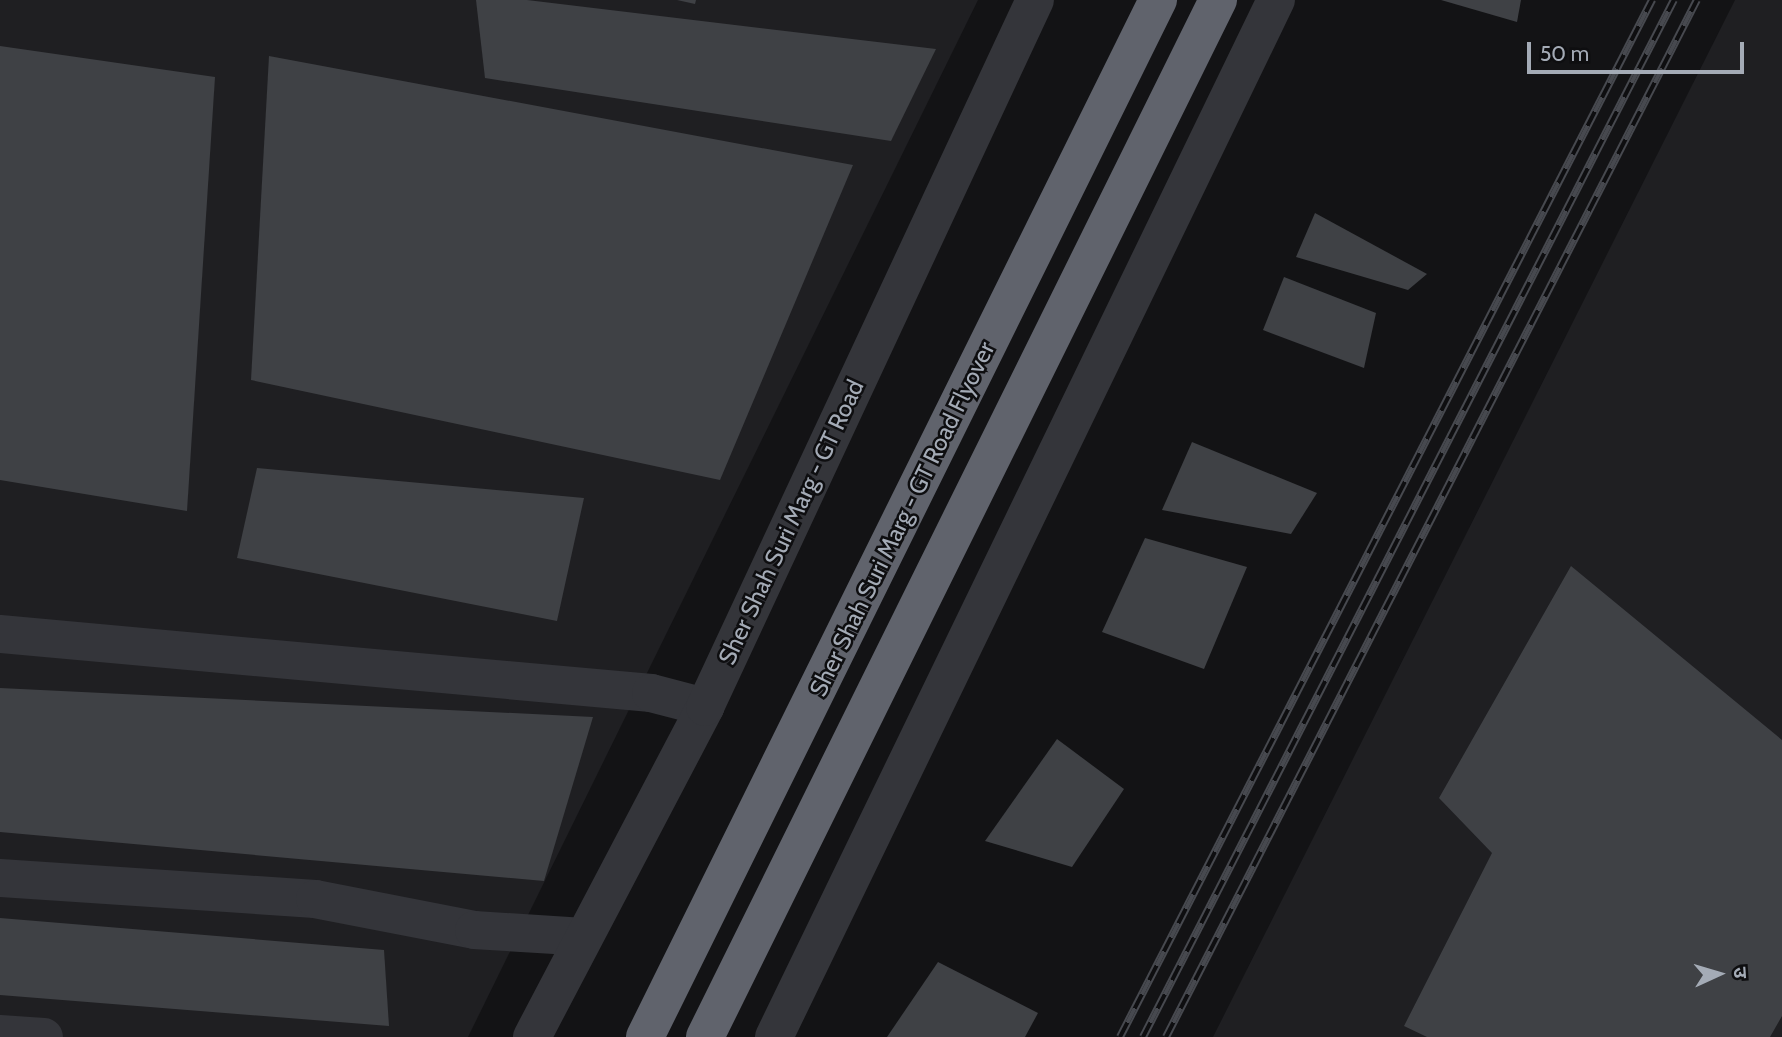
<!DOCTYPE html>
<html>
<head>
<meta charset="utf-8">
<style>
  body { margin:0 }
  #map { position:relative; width:1782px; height:1037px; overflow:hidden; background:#131315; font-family:Cabin,"Noto Sans Devanagari",sans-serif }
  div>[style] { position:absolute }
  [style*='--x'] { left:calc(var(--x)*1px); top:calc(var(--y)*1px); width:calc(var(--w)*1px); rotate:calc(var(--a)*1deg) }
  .built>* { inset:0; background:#1f1f22 }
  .building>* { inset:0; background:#3f4145 }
  .minor>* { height:38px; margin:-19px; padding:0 19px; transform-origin:19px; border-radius:19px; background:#34353a }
  .highway>* { height:38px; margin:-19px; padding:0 19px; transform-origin:19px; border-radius:19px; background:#60636c }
  .rail>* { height:8px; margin-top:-4px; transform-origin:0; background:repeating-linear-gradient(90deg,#0e0e10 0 16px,#47494f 0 32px); box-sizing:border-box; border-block:2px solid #47494f }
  span { translate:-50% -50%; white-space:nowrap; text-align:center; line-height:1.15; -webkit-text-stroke:5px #0e0e10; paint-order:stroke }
  .street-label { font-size:24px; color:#a4abb6 }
  .north { position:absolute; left:1684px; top:939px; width:70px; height:70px; -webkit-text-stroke:5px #0e0e10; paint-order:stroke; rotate:86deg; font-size:19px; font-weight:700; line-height:28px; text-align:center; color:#a4abb6 }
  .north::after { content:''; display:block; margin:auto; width:24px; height:32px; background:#a4abb6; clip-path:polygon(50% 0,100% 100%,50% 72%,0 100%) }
  .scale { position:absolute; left:1527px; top:42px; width:217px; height:32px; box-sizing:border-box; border:4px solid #a4abb6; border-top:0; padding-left:9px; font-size:21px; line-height:24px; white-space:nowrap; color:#a4abb6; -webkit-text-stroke:5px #0e0e10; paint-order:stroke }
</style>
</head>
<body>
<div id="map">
  <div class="built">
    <div style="clip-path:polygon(0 0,978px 0,468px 1037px,0 1037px)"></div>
    <div style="clip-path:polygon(1735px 0,1782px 0,1782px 1037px,1213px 1037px)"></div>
  </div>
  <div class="building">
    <div style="clip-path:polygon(476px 0,527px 0,936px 49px,891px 141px,485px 78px)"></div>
    <div style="clip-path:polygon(677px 0,696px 0,695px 4px)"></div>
    <div style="clip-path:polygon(1441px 0,1521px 0,1517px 22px)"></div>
    <div style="clip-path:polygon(0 46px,215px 77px,187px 511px,0 480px)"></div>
    <div style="clip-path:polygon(269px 56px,853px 165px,720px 480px,251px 380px)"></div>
    <div style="clip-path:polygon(1315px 213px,1427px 274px,1408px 290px,1296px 257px)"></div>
    <div style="clip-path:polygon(1284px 277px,1376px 313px,1364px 368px,1263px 330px)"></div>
    <div style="clip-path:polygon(1192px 442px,1317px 493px,1291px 534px,1162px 510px)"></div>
    <div style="clip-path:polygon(257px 468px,584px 498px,557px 621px,237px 558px)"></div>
    <div style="clip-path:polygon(1145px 538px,1247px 567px,1204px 669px,1102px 632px)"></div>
    <div style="clip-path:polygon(1571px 566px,1782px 740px,1782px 1016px,1770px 1037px,1427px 1037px,1404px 1026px,1492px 853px,1439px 798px)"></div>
    <div style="clip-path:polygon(0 688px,593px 717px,544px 881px,0 832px)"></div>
    <div style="clip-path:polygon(1057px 739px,1124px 789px,1072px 867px,985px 841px)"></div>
    <div style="clip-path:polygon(0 918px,384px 950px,389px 1026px,0 995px)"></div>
    <div style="clip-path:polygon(938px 962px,1038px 1013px,1025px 1037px,887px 1037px)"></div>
  </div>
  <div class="minor">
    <div style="--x:0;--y:634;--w:654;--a:5.18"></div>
    <div style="--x:651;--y:693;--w:56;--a:14.5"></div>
    <div style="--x:0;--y:878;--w:316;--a:3.8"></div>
    <div style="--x:315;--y:899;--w:162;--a:11"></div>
    <div style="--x:474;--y:930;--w:110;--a:3.6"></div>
    <div style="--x:0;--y:1034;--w:44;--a:3.9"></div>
    <div style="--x:532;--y:1037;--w:373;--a:-62.3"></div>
    <div style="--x:705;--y:707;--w:780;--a:-64.98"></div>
    <div style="--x:774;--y:1037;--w:1152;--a:-64.17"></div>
  </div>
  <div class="highway">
    <div style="--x:645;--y:1037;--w:1157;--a:-63.68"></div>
    <div style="--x:705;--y:1037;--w:1157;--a:-63.68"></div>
  </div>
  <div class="rail">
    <div style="--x:1120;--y:1037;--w:1166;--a:-62.84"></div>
    <div style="--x:1143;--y:1037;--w:1165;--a:-62.89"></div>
    <div style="--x:1166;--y:1037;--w:1165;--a:-62.89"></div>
  </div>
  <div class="street-label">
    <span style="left:902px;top:519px;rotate:-64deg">Sher Shah Suri Marg - GT Road Flyover</span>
    <span style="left:791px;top:522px;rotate:-65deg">Sher Shah Suri Marg - GT Road</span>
  </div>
  <div class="north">उ</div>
  <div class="scale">50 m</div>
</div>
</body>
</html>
